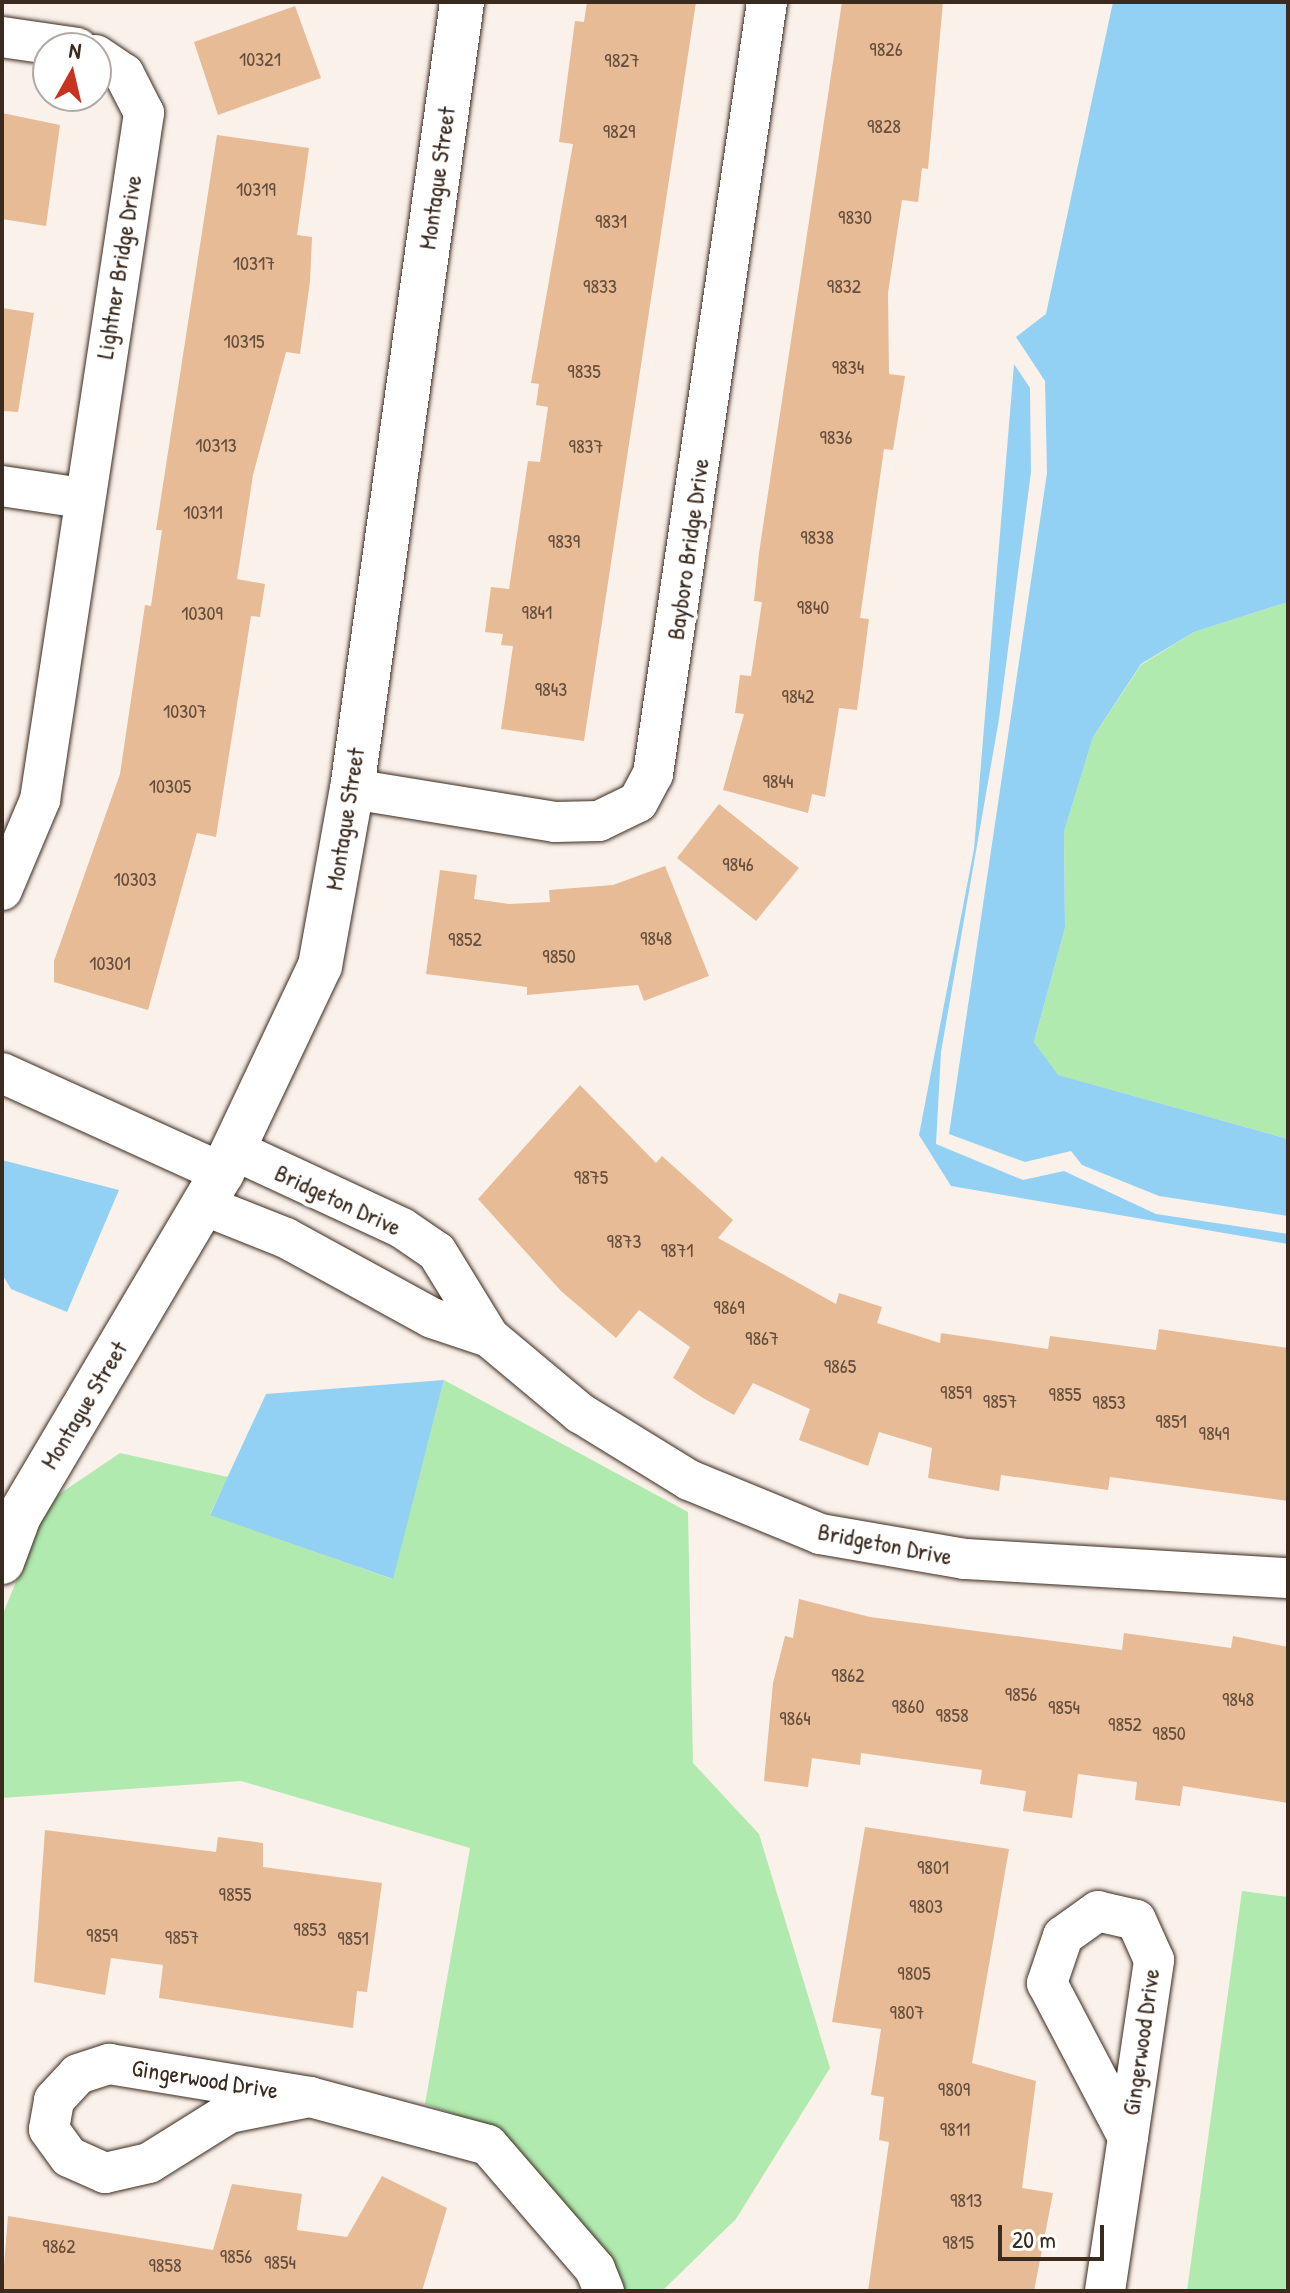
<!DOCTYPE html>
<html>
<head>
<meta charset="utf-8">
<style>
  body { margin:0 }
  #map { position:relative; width:1290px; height:2293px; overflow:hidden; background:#faf1ea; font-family:"Patrick Hand",sans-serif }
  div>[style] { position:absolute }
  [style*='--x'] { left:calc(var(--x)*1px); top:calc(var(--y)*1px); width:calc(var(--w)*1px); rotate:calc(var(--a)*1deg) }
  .green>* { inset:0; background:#b0eaaf }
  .water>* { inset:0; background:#93d1f4 }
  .building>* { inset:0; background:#e6bb96 }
  .roads { filter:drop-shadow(0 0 2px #3b2a1e) drop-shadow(0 0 2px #3b2a1e) }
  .street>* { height:40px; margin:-20px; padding:0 20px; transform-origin:20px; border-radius:20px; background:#fff }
  .secondary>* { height:44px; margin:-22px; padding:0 22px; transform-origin:22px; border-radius:22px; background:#fff }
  span { translate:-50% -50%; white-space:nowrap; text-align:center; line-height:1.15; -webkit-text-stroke:8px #fff; paint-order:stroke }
  .number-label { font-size:20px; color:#664e3c }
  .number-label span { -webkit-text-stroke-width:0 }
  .street-label { font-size:24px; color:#3b2a1e }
  .frame { position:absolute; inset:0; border:4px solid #3b2a1e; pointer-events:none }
  .north { position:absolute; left:32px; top:32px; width:80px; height:80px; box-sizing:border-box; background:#fff; border:2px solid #b1aaa5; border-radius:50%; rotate:8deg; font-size:22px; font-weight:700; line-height:32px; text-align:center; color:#3b2a1e }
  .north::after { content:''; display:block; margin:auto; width:28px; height:36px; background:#c8321e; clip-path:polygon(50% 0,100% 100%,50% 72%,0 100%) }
  .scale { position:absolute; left:998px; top:2225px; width:106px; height:36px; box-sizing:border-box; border:4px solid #3b2a1e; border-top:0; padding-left:10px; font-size:24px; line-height:28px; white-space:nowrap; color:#3b2a1e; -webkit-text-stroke:6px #fff; paint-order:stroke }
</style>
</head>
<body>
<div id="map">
  <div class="green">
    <div style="clip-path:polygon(1288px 602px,1288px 1139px,1057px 1075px,1034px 1042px,1065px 928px,1064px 832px,1093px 737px,1141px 665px,1194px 632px)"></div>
    <div style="clip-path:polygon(444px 1380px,688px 1512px,693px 1763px,759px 1834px,830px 2068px,736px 2219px,662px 2291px,624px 2291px,612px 2260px,501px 2131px,425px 2104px,470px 1848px,241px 1781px,2px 1798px,2px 1616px,49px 1501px,120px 1453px,228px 1477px,210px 1514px,392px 1579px)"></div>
    <div style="clip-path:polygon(1242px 1891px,1288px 1897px,1288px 2291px,1187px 2291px)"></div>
  </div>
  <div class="water">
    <div style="clip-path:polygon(1113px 2px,1288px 2px,1288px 602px,1194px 632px,1141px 664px,1093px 737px,1064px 832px,1065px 928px,1034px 1042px,1058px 1075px,1288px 1139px,1288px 1216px,1159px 1196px,1082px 1165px,1071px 1151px,1025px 1162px,949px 1134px,1047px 473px,1045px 381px,1016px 337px,1046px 314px)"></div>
    <div style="clip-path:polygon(1014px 364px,1030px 388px,1031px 472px,999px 719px,941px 1052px,936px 1144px,1023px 1180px,1064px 1171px,1156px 1214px,1288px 1234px,1288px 1244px,951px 1186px,919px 1135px,974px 849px)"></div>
    <div style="clip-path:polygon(2px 1160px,119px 1190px,67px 1312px,11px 1289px,2px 1274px)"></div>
    <div style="clip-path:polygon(444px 1380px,393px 1579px,210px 1515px,266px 1394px)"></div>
  </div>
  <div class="building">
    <div style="clip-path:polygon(587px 2px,696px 2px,584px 741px,501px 729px,513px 646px,501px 645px,503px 634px,485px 632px,491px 587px,509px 589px,528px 461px,540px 462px,548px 407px,536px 405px,539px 384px,531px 383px,573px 144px,559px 142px,575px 21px,584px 22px)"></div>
    <div style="clip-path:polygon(842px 2px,943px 2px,928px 169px,922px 168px,918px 202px,902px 200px,888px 293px,889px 374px,905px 376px,893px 450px,884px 449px,860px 618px,869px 619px,857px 710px,839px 708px,825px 797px,812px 794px,808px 813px,723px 790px,744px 714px,735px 713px,740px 675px,751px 676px,762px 602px,754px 601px,759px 553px)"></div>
    <div style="clip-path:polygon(295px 6px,321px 78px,218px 115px,194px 42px)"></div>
    <div style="clip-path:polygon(2px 113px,60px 125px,46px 226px,2px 219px)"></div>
    <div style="clip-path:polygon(217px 135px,309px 148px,297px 235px,312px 237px,310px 281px,300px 354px,286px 352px,253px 475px,237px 579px,265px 584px,260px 617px,251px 616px,216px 837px,197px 833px,148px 1010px,54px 982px,54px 961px,120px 774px,145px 605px,151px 606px,162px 530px,156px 530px)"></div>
    <div style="clip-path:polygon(2px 308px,34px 313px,18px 412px,2px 411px)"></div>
    <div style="clip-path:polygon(719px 804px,799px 868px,756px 921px,677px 858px)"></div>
    <div style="clip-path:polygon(665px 866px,709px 976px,644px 1001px,638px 985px,527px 995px,527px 987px,426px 974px,440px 870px,477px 875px,474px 899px,509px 904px,550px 902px,549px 890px,613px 885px)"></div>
    <div style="clip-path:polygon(580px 1085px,656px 1163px,662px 1156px,733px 1220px,718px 1238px,836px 1304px,839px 1293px,882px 1307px,877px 1323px,940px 1343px,941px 1333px,1048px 1349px,1050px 1336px,1156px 1350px,1159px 1329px,1288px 1348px,1288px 1501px,1110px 1477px,1108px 1490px,1001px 1475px,999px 1491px,965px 1485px,928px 1478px,932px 1448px,879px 1432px,868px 1466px,799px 1440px,810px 1409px,753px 1383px,734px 1415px,703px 1398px,673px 1378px,690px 1347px,639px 1310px,616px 1338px,561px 1291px,478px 1199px)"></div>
    <div style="clip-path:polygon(799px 1599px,870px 1617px,1122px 1650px,1124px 1633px,1231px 1648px,1233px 1636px,1288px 1647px,1288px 1803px,1183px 1786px,1180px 1806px,1135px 1800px,1137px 1782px,1078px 1774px,1072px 1818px,1023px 1811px,1026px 1791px,980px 1784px,982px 1770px,861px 1753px,860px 1765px,812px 1758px,808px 1787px,764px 1781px,773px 1683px,785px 1636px,793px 1638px)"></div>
    <div style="clip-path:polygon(865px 1827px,1009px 1849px,972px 2063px,1036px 2081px,1022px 2188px,1053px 2193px,1034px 2291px,868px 2291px,889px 2142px,879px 2140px,884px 2097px,871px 2095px,881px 2029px,832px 2022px)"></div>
    <div style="clip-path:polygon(45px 1830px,216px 1852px,218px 1837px,263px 1843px,263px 1867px,382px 1883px,367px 1992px,357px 1991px,353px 2028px,159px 1998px,163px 1965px,111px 1958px,105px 1995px,34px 1982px)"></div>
    <div style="clip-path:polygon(382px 2176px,447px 2208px,422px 2291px,2px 2291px,8px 2216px,213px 2250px,232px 2184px,302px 2194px,297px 2230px,347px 2237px)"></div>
  </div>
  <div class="roads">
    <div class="street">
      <div style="--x:2;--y:37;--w:76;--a:8.3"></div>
      <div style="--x:2;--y:486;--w:81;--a:8.5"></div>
      <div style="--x:352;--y:789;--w:206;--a:9.2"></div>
      <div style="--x:555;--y:822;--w:44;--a:-1.3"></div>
      <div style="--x:599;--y:821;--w:43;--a:-26"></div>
      <div style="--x:638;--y:802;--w:32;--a:-62"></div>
      <div style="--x:653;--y:774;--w:780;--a:-81.6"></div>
      <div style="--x:2;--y:890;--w:98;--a:-67.1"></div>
      <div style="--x:40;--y:800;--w:695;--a:-81.39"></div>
      <div style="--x:144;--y:113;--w:44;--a:-117.1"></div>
      <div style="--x:124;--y:74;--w:34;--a:-146"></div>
      <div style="--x:2;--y:1073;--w:242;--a:24.4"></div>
      <div style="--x:234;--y:1150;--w:185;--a:24.9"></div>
      <div style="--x:402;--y:1228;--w:42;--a:34.4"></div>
      <div style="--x:437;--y:1252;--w:100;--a:58.5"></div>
      <div style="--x:203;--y:1205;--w:89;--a:21.7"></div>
      <div style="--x:286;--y:1238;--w:166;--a:28.7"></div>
      <div style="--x:432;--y:1318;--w:60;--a:18.4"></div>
      <div style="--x:489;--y:1337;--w:119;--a:39.9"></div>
      <div style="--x:580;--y:1413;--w:128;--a:31.6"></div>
      <div style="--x:689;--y:1480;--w:142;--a:22.4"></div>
      <div style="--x:820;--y:1534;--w:147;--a:9.8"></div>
      <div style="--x:965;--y:1559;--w:324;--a:3.4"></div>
      <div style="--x:310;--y:2097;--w:83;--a:168.8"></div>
      <div style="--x:229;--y:2113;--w:94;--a:148"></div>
      <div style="--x:149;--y:2163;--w:45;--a:167.2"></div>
      <div style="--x:105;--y:2173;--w:39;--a:-156"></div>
      <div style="--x:69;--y:2157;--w:34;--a:-126"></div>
      <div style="--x:49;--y:2129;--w:29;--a:-80"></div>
      <div style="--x:54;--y:2100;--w:35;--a:-47"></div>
      <div style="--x:78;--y:2074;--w:33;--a:-18"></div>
      <div style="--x:109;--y:2064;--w:204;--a:9.3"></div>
      <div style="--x:310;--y:2097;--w:184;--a:15.1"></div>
      <div style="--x:488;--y:2145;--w:164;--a:49.2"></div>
      <div style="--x:595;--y:2269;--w:24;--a:68"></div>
      <div style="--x:1105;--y:2291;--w:156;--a:-81.5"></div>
      <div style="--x:1128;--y:2137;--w:179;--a:-81.6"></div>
      <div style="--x:1154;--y:1960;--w:44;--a:-114.2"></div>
      <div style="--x:1136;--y:1920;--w:39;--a:-167"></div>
      <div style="--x:1098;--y:1911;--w:43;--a:144.5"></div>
      <div style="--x:1063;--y:1936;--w:50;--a:108.8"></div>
      <div style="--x:1047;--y:1983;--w:174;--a:62.3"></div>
    </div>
    <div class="secondary">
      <div style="--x:2;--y:1562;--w:49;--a:-69.7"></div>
      <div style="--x:19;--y:1516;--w:399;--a:-59.4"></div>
      <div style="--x:222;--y:1173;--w:229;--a:-64.7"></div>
      <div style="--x:320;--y:966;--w:180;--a:-79.8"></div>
      <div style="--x:352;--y:789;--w:795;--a:-82.04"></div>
    </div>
  </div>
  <div class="number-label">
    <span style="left:886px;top:48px">9826</span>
    <span style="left:260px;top:58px">10321</span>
    <span style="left:622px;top:59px">9827</span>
    <span style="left:884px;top:125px">9828</span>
    <span style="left:619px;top:130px">9829</span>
    <span style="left:256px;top:188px">10319</span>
    <span style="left:855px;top:216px">9830</span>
    <span style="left:611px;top:220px">9831</span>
    <span style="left:254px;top:262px">10317</span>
    <span style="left:600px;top:285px">9833</span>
    <span style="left:844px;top:285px">9832</span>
    <span style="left:244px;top:340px">10315</span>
    <span style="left:848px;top:366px">9834</span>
    <span style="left:584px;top:370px">9835</span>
    <span style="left:836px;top:436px">9836</span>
    <span style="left:216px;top:444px">10313</span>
    <span style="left:586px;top:445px">9837</span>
    <span style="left:203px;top:511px">10311</span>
    <span style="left:817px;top:536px">9838</span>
    <span style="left:564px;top:540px">9839</span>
    <span style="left:813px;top:606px">9840</span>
    <span style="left:537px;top:611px">9841</span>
    <span style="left:202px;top:612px">10309</span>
    <span style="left:551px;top:688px">9843</span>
    <span style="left:798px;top:695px">9842</span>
    <span style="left:185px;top:710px">10307</span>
    <span style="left:778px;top:780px">9844</span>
    <span style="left:170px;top:785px">10305</span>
    <span style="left:738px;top:863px">9846</span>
    <span style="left:135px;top:878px">10303</span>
    <span style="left:656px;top:937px">9848</span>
    <span style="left:465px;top:938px">9852</span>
    <span style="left:559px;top:955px">9850</span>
    <span style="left:110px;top:962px">10301</span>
    <span style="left:591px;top:1176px">9875</span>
    <span style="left:624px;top:1240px">9873</span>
    <span style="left:677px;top:1249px">9871</span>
    <span style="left:729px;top:1306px">9869</span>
    <span style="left:762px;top:1337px">9867</span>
    <span style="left:840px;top:1365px">9865</span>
    <span style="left:956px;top:1391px">9859</span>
    <span style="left:1065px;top:1393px">9855</span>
    <span style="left:1000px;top:1400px">9857</span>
    <span style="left:1109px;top:1401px">9853</span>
    <span style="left:1171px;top:1420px">9851</span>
    <span style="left:1214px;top:1432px">9849</span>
    <span style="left:848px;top:1674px">9862</span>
    <span style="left:1021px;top:1693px">9856</span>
    <span style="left:1238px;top:1698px">9848</span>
    <span style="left:908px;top:1705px">9860</span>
    <span style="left:1064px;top:1706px">9854</span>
    <span style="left:952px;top:1714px">9858</span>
    <span style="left:795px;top:1717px">9864</span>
    <span style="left:1125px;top:1723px">9852</span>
    <span style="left:1169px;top:1732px">9850</span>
    <span style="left:933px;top:1866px">9801</span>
    <span style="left:235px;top:1893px">9855</span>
    <span style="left:926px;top:1905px">9803</span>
    <span style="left:310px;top:1928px">9853</span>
    <span style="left:102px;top:1934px">9859</span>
    <span style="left:182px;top:1936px">9857</span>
    <span style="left:353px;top:1937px">9851</span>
    <span style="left:914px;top:1972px">9805</span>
    <span style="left:907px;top:2011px">9807</span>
    <span style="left:954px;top:2088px">9809</span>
    <span style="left:955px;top:2128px">9811</span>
    <span style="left:966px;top:2199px">9813</span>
    <span style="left:958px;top:2241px">9815</span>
    <span style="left:59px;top:2245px">9862</span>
    <span style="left:236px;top:2255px">9856</span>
    <span style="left:280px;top:2261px">9854</span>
    <span style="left:165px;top:2264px">9858</span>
  </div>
  <div class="street-label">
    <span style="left:437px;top:178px;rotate:-82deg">Montague Street</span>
    <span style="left:119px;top:267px;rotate:-81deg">Lightner Bridge Drive</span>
    <span style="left:688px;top:549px;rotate:-82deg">Bayboro Bridge Drive</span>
    <span style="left:345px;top:819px;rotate:-81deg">Montague Street</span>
    <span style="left:338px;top:1200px;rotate:25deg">Bridgeton Drive</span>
    <span style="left:84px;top:1405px;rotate:-59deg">Montague Street</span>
    <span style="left:885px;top:1544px;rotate:11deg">Bridgeton Drive</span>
    <span style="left:1141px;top:2042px;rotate:-82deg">Gingerwood Drive</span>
    <span style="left:205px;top:2079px;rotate:9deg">Gingerwood Drive</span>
  </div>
  <div class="frame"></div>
  <div class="north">N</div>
  <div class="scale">20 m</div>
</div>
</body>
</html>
